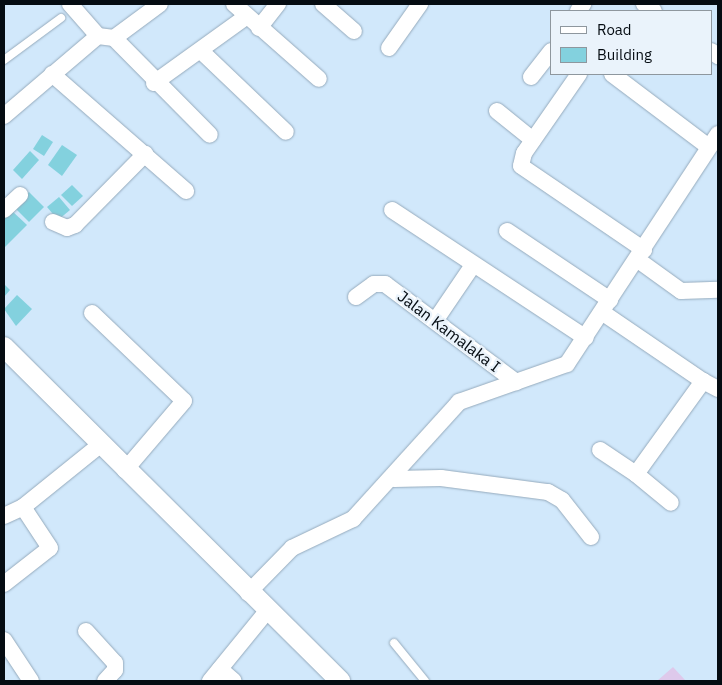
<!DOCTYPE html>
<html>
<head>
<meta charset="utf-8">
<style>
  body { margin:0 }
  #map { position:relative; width:722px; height:685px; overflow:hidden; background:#d1e8fb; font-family:"IBM Plex Sans",sans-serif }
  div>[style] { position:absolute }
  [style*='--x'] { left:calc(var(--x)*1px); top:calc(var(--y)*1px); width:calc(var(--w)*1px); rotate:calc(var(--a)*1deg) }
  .green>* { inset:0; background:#dec9eb }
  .building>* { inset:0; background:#83d1de }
  .roads { filter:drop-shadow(0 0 1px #95aabc) drop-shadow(0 0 1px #95aabc) }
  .service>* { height:8px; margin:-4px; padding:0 4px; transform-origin:4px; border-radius:4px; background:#fff }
  .minor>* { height:16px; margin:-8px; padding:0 8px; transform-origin:8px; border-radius:8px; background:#fff }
  .tertiary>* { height:20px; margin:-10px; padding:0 10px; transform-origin:10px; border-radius:10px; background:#fff }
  span { translate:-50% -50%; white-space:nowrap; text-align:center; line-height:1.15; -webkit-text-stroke:4.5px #eaf3fb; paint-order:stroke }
  .street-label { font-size:16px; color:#050c12 }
  .frame { position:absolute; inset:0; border:5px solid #050c12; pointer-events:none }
  .legend { position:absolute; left:550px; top:10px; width:162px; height:65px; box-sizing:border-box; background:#eaf3fb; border:1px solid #8e979e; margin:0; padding:6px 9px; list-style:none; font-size:15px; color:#050c12 }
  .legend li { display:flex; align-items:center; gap:10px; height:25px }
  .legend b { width:25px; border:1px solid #8e979e }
</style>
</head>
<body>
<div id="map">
  <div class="green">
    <div style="clip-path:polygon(673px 667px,686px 681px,657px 681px)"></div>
  </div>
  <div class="building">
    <div style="clip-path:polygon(42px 135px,53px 142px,44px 156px,33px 149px)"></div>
    <div style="clip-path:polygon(62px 145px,77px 155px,62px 176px,48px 165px)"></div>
    <div style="clip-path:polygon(30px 151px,39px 160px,22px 179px,13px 170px)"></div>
    <div style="clip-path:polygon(72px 185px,83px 196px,72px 206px,61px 195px)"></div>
    <div style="clip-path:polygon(29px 192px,44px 207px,29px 222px,14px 207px)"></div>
    <div style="clip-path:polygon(59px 197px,70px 210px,58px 220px,47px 207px)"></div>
    <div style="clip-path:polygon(11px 210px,27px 225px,5px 247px,4px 218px)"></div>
    <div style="clip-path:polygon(4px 284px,10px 290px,4px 297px)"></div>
    <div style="clip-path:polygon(17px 295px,32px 309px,16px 326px,4px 309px)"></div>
  </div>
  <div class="roads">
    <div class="service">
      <div style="--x:4;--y:60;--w:71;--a:-36.4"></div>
      <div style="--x:394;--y:643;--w:49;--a:50.8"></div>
    </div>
    <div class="minor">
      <div style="--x:70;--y:4;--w:43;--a:48.8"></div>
      <div style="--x:234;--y:4;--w:113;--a:41.4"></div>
      <div style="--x:323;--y:4;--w:41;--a:41.1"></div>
      <div style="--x:644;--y:4;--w:12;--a:35"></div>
      <div style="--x:578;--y:11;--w:9;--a:-54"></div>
      <div style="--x:259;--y:28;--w:31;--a:-52"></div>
      <div style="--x:114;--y:38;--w:136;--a:45.3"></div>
      <div style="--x:389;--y:48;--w:54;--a:-54.8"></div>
      <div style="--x:201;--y:51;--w:117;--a:43.6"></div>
      <div style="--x:711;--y:51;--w:9;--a:36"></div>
      <div style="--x:52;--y:74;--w:178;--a:41.1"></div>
      <div style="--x:579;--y:74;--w:96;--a:124.8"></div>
      <div style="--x:524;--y:153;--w:13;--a:103"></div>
      <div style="--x:521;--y:166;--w:149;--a:34.3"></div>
      <div style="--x:612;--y:74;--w:121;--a:37"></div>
      <div style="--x:531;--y:77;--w:33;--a:-52"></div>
      <div style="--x:154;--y:83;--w:113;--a:-35.7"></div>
      <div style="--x:497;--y:111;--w:46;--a:38.9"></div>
      <div style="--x:4;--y:116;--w:123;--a:-40.4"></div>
      <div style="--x:98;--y:36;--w:16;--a:7"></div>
      <div style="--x:114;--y:38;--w:57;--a:-36.5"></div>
      <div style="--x:4;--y:210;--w:22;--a:-43"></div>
      <div style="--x:392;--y:210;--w:232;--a:33.4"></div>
      <div style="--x:53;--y:222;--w:15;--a:23"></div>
      <div style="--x:67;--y:228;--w:9;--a:-21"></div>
      <div style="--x:75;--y:225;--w:100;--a:-45.4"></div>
      <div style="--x:507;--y:231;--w:124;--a:33.8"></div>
      <div style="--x:638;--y:260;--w:53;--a:35.8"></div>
      <div style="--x:681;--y:291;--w:37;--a:-2"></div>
      <div style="--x:356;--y:297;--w:22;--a:-36"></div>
      <div style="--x:374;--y:284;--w:11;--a:0"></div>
      <div style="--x:385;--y:284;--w:164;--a:36.8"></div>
      <div style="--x:92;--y:313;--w:127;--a:43.7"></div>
      <div style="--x:184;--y:401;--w:91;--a:130.5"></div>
      <div style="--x:435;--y:321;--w:68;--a:-55.8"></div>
      <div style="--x:703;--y:381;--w:17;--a:28"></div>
      <div style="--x:600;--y:450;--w:43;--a:33.7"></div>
      <div style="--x:636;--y:474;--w:115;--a:-54.2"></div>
      <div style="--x:703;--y:381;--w:121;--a:-145.8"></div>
      <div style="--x:636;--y:474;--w:45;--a:39.6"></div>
      <div style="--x:394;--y:479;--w:47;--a:-1.2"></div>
      <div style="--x:441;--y:478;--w:108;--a:7.5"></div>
      <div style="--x:548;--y:492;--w:16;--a:30"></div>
      <div style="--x:562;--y:500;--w:47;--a:51.9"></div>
      <div style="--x:4;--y:516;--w:21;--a:-25"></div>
      <div style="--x:23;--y:507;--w:100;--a:-38.9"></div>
      <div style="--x:4;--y:584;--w:58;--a:-38"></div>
      <div style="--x:50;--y:548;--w:49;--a:-123.4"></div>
      <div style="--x:248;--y:593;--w:63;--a:-45.6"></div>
      <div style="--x:292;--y:548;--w:68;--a:-25.4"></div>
      <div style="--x:353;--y:519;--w:158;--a:-47.8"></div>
      <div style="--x:459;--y:402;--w:114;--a:-19.4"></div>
      <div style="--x:567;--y:364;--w:275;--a:-56.7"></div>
      <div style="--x:86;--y:631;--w:43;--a:47.8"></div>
      <div style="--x:115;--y:663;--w:7;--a:90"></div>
      <div style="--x:115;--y:670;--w:15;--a:132"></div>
      <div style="--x:4;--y:640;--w:49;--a:56.6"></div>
      <div style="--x:220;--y:669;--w:18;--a:41"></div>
      <div style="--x:210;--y:681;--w:90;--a:-50.8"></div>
    </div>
    <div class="tertiary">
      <div style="--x:4;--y:347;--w:474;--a:44.8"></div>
    </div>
  </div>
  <div class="street-label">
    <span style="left:449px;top:331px;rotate:37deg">Jalan Kamalaka I</span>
  </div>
  <div class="frame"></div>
  <ul class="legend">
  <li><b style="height:6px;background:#fff"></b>Road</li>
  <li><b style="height:14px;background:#83d1de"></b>Building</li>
  </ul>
</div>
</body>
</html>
